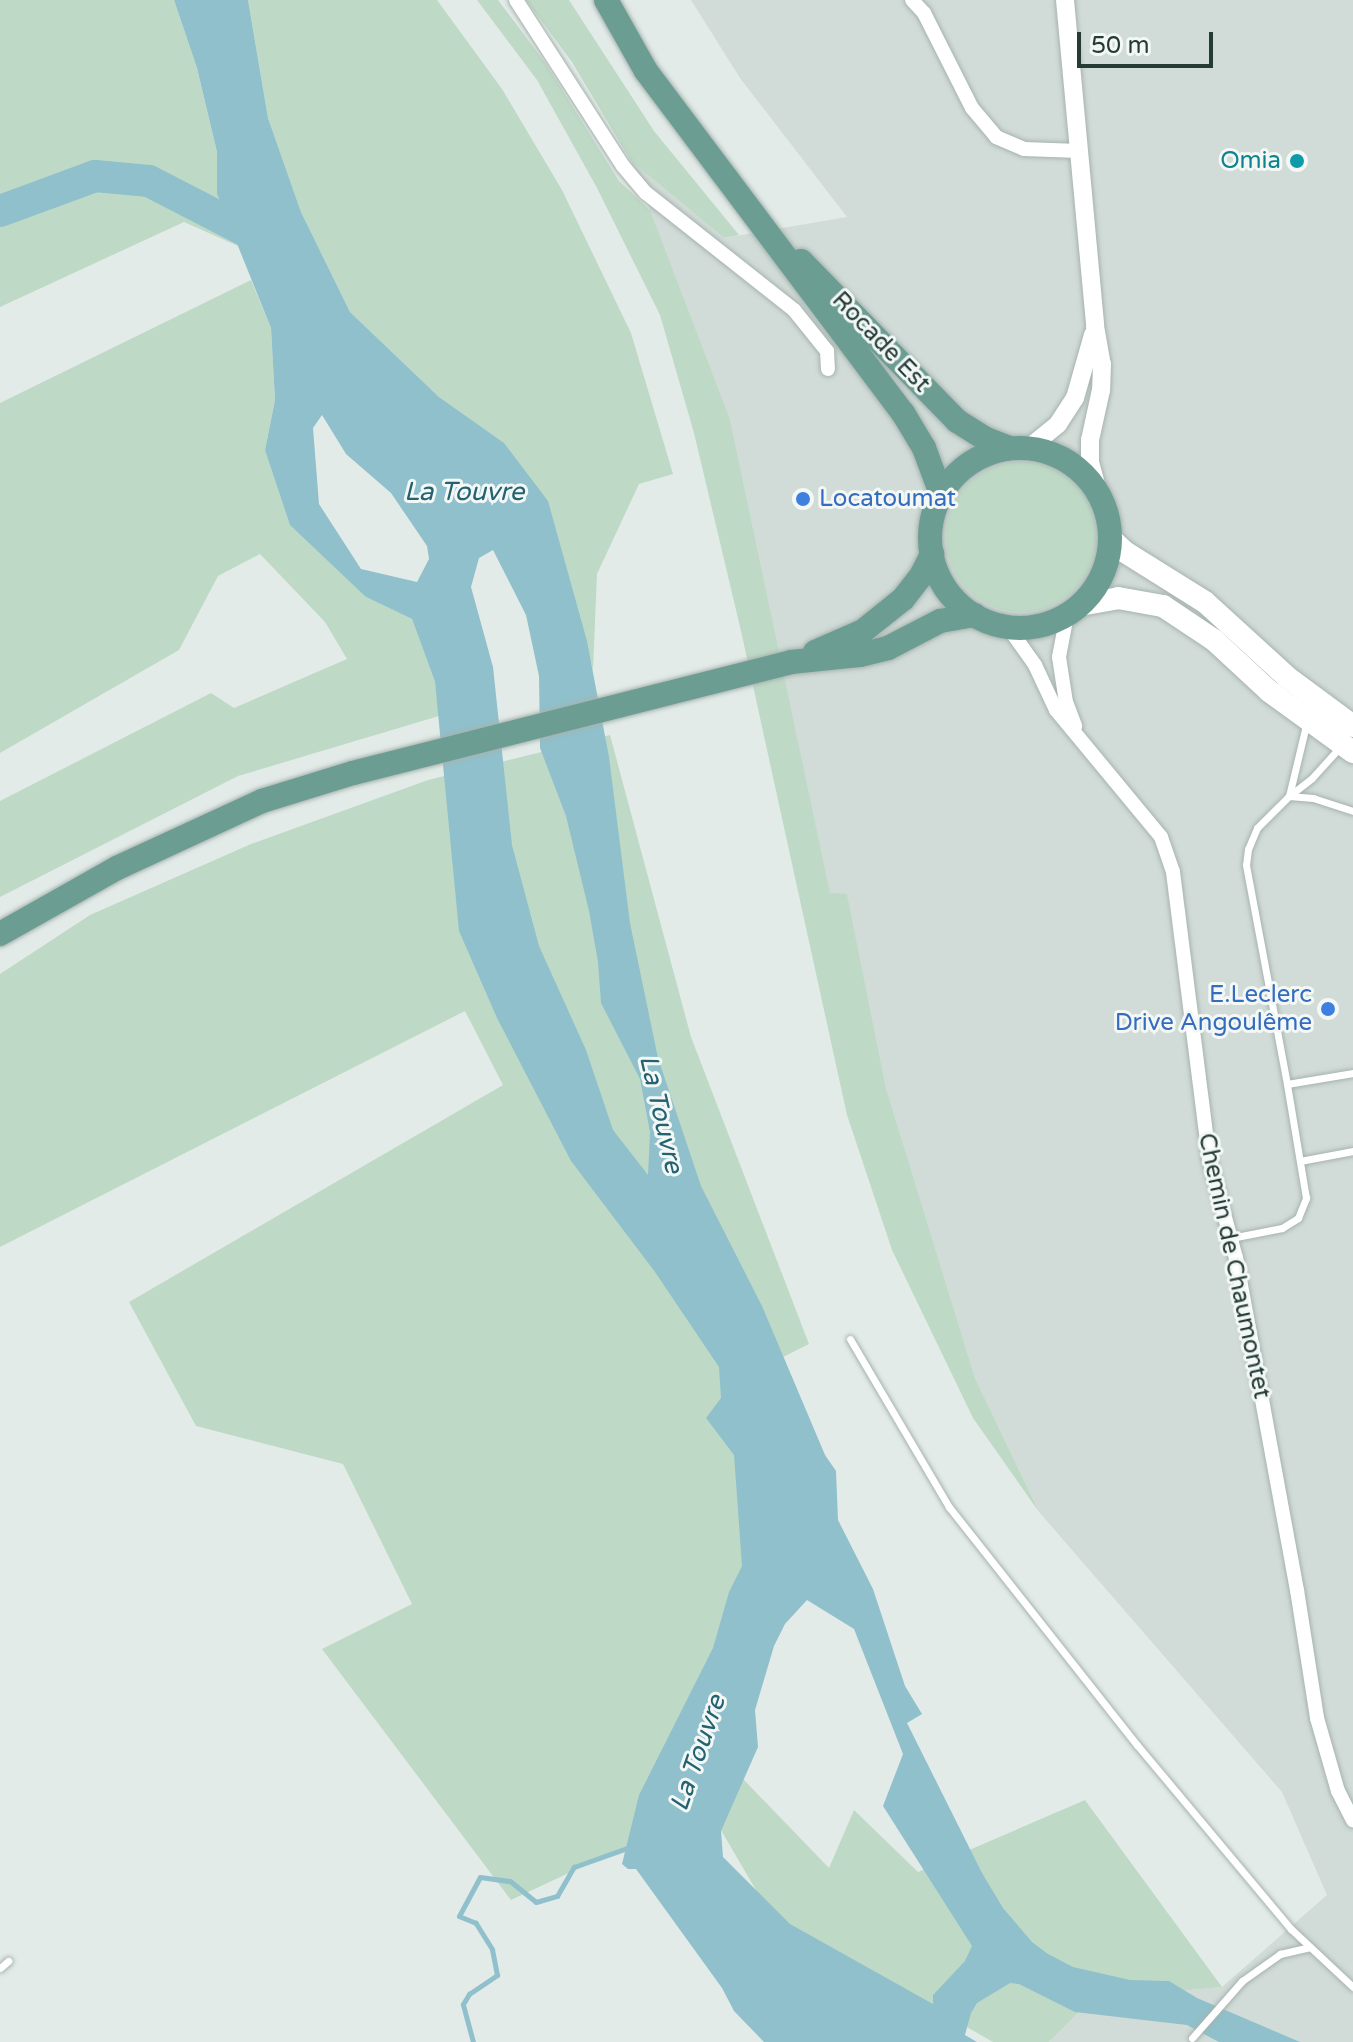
<!DOCTYPE html>
<html>
<head>
<meta charset="utf-8">
<style>
  body { margin:0 }
  #map { position:relative; width:1353px; height:2042px; overflow:hidden; background:#e3ebe8; font-family:"Varela Round",sans-serif }
  div>[style] { position:absolute }
  [style*='--x'] { left:calc(var(--x)*1px); top:calc(var(--y)*1px); width:calc(var(--w)*1px); rotate:calc(var(--a)*1deg) }
  .built>* { inset:0; background:#d1dbd7 }
  .green>* { inset:0; background:#bedac6 }
  .round { border-radius:50% }
  .water>* { inset:0; background:#90c0cb }
  .stream>* { height:5px; margin:-2.5px; padding:0 2.5px; transform-origin:2.5px; border-radius:2.5px; background:#90c0cb }
  .river>* { height:32px; margin:-16px; padding:0 16px; transform-origin:16px; border-radius:16px; background:#90c0cb }
  .roads { filter:drop-shadow(0 0 2px #a6b3af) drop-shadow(0 0 2px #a6b3af) }
  .service>* { height:7px; margin:-3.5px; padding:0 3.5px; transform-origin:3.5px; border-radius:3.5px; background:#fff }
  .minor>* { height:14px; margin:-7px; padding:0 7px; transform-origin:7px; border-radius:7px; background:#fff }
  .tertiary>* { height:18px; margin:-9px; padding:0 9px; transform-origin:9px; border-radius:9px; background:#fff }
  .secondary>* { height:22px; margin:-11px; padding:0 11px; transform-origin:11px; border-radius:11px; background:#fff }
  .primary>* { height:24px; margin:-12px; padding:0 12px; transform-origin:12px; border-radius:12px; background:#6b9d92 }
  .primary>.ring { margin:-12px; padding:0; box-sizing:content-box; background:none; border:24px solid #6b9d92; border-radius:50% }
  .dots>* { width:22px; height:22px; translate:-50% -50%; box-sizing:border-box; border:4px solid #f3f8f6; border-radius:50% }
  span { translate:-50% -50%; white-space:nowrap; text-align:center; line-height:1.15; -webkit-text-stroke:6px #f3f8f6; paint-order:stroke }
  .culture-label { font-size:24px; color:#0d838f }
  .right { translate:-100% -50%; text-align:right }
  .street-label { font-size:24px; color:#243b36 }
  .shop-label { font-size:24px; color:#366cbe }
  .left { translate:0 -50%; text-align:left }
  .water-label { font-size:26px; color:#246271; font-style:italic }
  .scale { position:absolute; left:1077px; top:32px; width:136px; height:36px; box-sizing:border-box; border:4px solid #243b36; border-top:0; padding-left:10px; font-size:24px; line-height:28px; white-space:nowrap; color:#243b36; -webkit-text-stroke:6px #f3f8f6; paint-order:stroke }
</style>
</head>
<body>
<div id="map">
  <div class="built">
    <div style="clip-path:polygon(691px 0,1353px 0,1353px 2042px,1049px 2042px,1092px 1999px,1222px 1987px,1327px 1895px,1282px 1792px,1039px 1512px,975px 1378px,886px 1088px,847px 895px,830px 894px,730px 419px,631px 161px,724px 238px,847px 217px,740px 78px)"></div>
  </div>
  <div class="green">
    <div style="clip-path:polygon(0 0,174px 0,197px 68px,217px 152px,217px 194px,238px 246px,184px 222px,0 307px)"></div>
    <div style="clip-path:polygon(248px 0,437px 0,502px 89px,562px 190px,631px 333px,673px 474px,639px 484px,597px 574px,593px 670px,577px 611px,503px 443px,439px 397px,350px 312px,301px 212px,268px 118px)"></div>
    <div style="clip-path:polygon(477px 0,498px 0,546px 64px,619px 181px,650px 210px,730px 419px,830px 893px,847px 894px,886px 1088px,975px 1378px,1039px 1512px,973px 1418px,892px 1250px,847px 1115px,741px 631px,694px 433px,660px 315px,597px 188px,537px 80px)"></div>
    <div style="clip-path:polygon(526px 0,569px 0,654px 131px,739px 235px,724px 238px,631px 161px,572px 62px)"></div>
    <div style="clip-path:polygon(251px 280px,271px 328px,275px 400px,265px 450px,366px 597px,412px 619px,435px 682px,439px 716px,238px 776px,0 897px,0 801px,211px 693px,234px 708px,347px 659px,325px 622px,260px 554px,218px 576px,179px 650px,0 753px,0 403px)"></div>
    <div class="round" style="left:946px;top:462px;width:150px;height:150px"></div>
    <div style="clip-path:polygon(610px 735px,691px 1037px,809px 1344px,769px 1364px,719px 1754px,829px 1868px,854px 1810px,918px 1872px,1085px 1800px,1222px 1987px,1092px 1999px,1049px 2042px,993px 2042px,770px 1914px,708px 1808px,511px 1900px,322px 1649px,412px 1604px,343px 1464px,196px 1426px,129px 1302px,503px 1085px,465px 1011px,0 1247px,0 974px,90px 915px,251px 844px,428px 780px)"></div>
  </div>
  <div class="water">
    <div style="clip-path:polygon(evenodd,174px 0,248px 0,268px 118px,301px 212px,350px 312px,439px 397px,504px 443px,548px 501px,587px 641px,609px 757px,630px 923px,658px 1058px,701px 1186px,762px 1306px,825px 1455px,836px 1471px,838px 1520px,873px 1589px,905px 1686px,922px 1714px,907px 1723px,982px 1873px,1003px 1908px,1032px 1942px,1048px 1954px,1073px 1967px,1130px 1980px,1169px 1981px,1197px 1998px,1300px 2042px,1219px 2042px,1187px 2025px,1075px 2012px,1019px 1984px,1010px 1983px,977px 2003px,971px 2013px,965px 2035px,977px 2042px,764px 2042px,734px 2011px,722px 1988px,636px 1869px,628px 1869px,622px 1864px,639px 1795px,713px 1648px,729px 1592px,742px 1566px,734px 1455px,706px 1418px,721px 1398px,719px 1367px,655px 1272px,571px 1161px,497px 1018px,459px 931px,435px 682px,412px 619px,366px 597px,290px 525px,265px 450px,275px 400px,271px 328px,217px 194px,217px 152px,197px 68px,174px 0,322px 415px,346px 454px,391px 493px,427px 546px,429px 559px,417px 582px,361px 569px,319px 504px,313px 428px,322px 415px,174px 0,493px 550px,526px 615px,539px 676px,540px 748px,566px 816px,589px 911px,598px 962px,601px 1003px,640px 1079px,650px 1132px,648px 1175px,613px 1130px,586px 1050px,539px 946px,512px 845px,493px 667px,471px 587px,479px 558px,493px 550px,174px 0,807px 1600px,854px 1629px,903px 1754px,883px 1806px,972px 1946px,965px 1961px,933px 1995px,933px 2004px,790px 1924px,723px 1857px,721px 1831px,758px 1747px,755px 1710px,774px 1646px,785px 1624px,807px 1600px)"></div>
  </div>
  <div class="stream">
    <div style="--x:473;--y:2042;--w:39;--a:-105"></div>
    <div style="--x:463;--y:2004;--w:12;--a:-59"></div>
    <div style="--x:469;--y:1994;--w:34;--a:-34"></div>
    <div style="--x:497;--y:1975;--w:26;--a:-101"></div>
    <div style="--x:492;--y:1949;--w:31;--a:-122"></div>
    <div style="--x:476;--y:1923;--w:18;--a:-158"></div>
    <div style="--x:459;--y:1916;--w:44;--a:-61.7"></div>
    <div style="--x:480;--y:1877;--w:30;--a:8"></div>
    <div style="--x:510;--y:1881;--w:33;--a:39"></div>
    <div style="--x:536;--y:1902;--w:22;--a:-16"></div>
    <div style="--x:557;--y:1896;--w:34;--a:-60"></div>
    <div style="--x:574;--y:1867;--w:59;--a:-19.7"></div>
  </div>
  <div class="river">
    <div style="--x:0;--y:211;--w:101;--a:-20.2"></div>
    <div style="--x:95;--y:176;--w:54;--a:5.3"></div>
    <div style="--x:149;--y:181;--w:133;--a:27.3"></div>
  </div>
  <div class="roads">
    <div class="service">
      <div style="--x:1307;--y:721;--w:77;--a:103.5"></div>
      <div style="--x:1289;--y:796;--w:29;--a:-38"></div>
      <div style="--x:1312;--y:778;--w:42;--a:-47.9"></div>
      <div style="--x:1353;--y:811;--w:42;--a:-162"></div>
      <div style="--x:1313;--y:798;--w:24;--a:-175"></div>
      <div style="--x:1289;--y:796;--w:45;--a:135"></div>
      <div style="--x:1257;--y:828;--w:23;--a:113"></div>
      <div style="--x:1248;--y:849;--w:16;--a:97"></div>
      <div style="--x:1246;--y:865;--w:223;--a:79.4"></div>
      <div style="--x:1287;--y:1084;--w:67;--a:-9.5"></div>
      <div style="--x:1300;--y:1161;--w:54;--a:-10.7"></div>
      <div style="--x:1231;--y:1238;--w:52;--a:-11.1"></div>
      <div style="--x:1282;--y:1228;--w:19;--a:-32"></div>
      <div style="--x:1298;--y:1218;--w:22;--a:-68"></div>
      <div style="--x:1306;--y:1198;--w:116;--a:-99.5"></div>
      <div style="--x:850;--y:1339;--w:195;--a:59.5"></div>
      <div style="--x:949;--y:1507;--w:303;--a:51.7"></div>
      <div style="--x:1137;--y:1745;--w:240;--a:50.1"></div>
      <div style="--x:1291;--y:1929;--w:85;--a:43.1"></div>
      <div style="--x:0;--y:1968;--w:11;--a:-41"></div>
      <div style="--x:1192;--y:2038;--w:76;--a:-48.7"></div>
      <div style="--x:1242;--y:1981;--w:47;--a:-35.4"></div>
      <div style="--x:1280;--y:1954;--w:31;--a:-13"></div>
    </div>
    <div class="minor">
      <div style="--x:516;--y:0;--w:197;--a:57.2"></div>
      <div style="--x:623;--y:166;--w:35;--a:50"></div>
      <div style="--x:646;--y:193;--w:189;--a:38.3"></div>
      <div style="--x:794;--y:310;--w:53;--a:51.2"></div>
      <div style="--x:827;--y:351;--w:18;--a:87"></div>
      <div style="--x:912;--y:0;--w:18;--a:47"></div>
      <div style="--x:924;--y:13;--w:106;--a:63.2"></div>
      <div style="--x:972;--y:108;--w:38;--a:50"></div>
      <div style="--x:996;--y:137;--w:30;--a:23"></div>
      <div style="--x:1024;--y:149;--w:55;--a:2.1"></div>
      <div style="--x:1067;--y:615;--w:43;--a:100.8"></div>
      <div style="--x:1059;--y:657;--w:46;--a:81.2"></div>
      <div style="--x:1066;--y:702;--w:26;--a:69"></div>
      <div style="--x:1008;--y:627;--w:47;--a:54.6"></div>
      <div style="--x:1035;--y:665;--w:50;--a:65"></div>
      <div style="--x:1056;--y:710;--w:165;--a:50.4"></div>
      <div style="--x:1161;--y:837;--w:37;--a:71"></div>
      <div style="--x:1173;--y:872;--w:288;--a:82.8"></div>
      <div style="--x:1209;--y:1158;--w:104;--a:74.9"></div>
      <div style="--x:1236;--y:1258;--w:338;--a:79.6"></div>
      <div style="--x:1297;--y:1590;--w:130;--a:81.1"></div>
      <div style="--x:1317;--y:1718;--w:76;--a:74"></div>
      <div style="--x:1338;--y:1791;--w:33;--a:63"></div>
    </div>
    <div class="tertiary">
      <div style="--x:1065;--y:0;--w:327;--a:84.7"></div>
      <div style="--x:1095;--y:326;--w:39;--a:80"></div>
      <div style="--x:1102;--y:364;--w:26;--a:92"></div>
      <div style="--x:1101;--y:390;--w:51;--a:102.4"></div>
      <div style="--x:1090;--y:440;--w:22;--a:90"></div>
      <div style="--x:1090;--y:462;--w:28;--a:75"></div>
      <div style="--x:1030;--y:447;--w:36;--a:-39"></div>
      <div style="--x:1058;--y:424;--w:31;--a:-57"></div>
      <div style="--x:1075;--y:398;--w:66;--a:-74.1"></div>
    </div>
    <div class="secondary">
      <div style="--x:1111;--y:539;--w:19;--a:43"></div>
      <div style="--x:1125;--y:552;--w:94;--a:32"></div>
      <div style="--x:1205;--y:602;--w:111;--a:42.4"></div>
      <div style="--x:1287;--y:677;--w:82;--a:36.6"></div>
      <div style="--x:1080;--y:605;--w:39;--a:-10"></div>
      <div style="--x:1118;--y:598;--w:46;--a:10.1"></div>
      <div style="--x:1163;--y:606;--w:61;--a:33.7"></div>
      <div style="--x:1214;--y:640;--w:75;--a:42.8"></div>
      <div style="--x:1269;--y:691;--w:104;--a:36"></div>
    </div>
    <div class="primary">
      <div style="--x:606;--y:0;--w:81;--a:60.6"></div>
      <div style="--x:646;--y:71;--w:428;--a:53.1"></div>
      <div style="--x:903;--y:413;--w:41;--a:59"></div>
      <div style="--x:924;--y:448;--w:49;--a:69.7"></div>
      <div style="--x:801;--y:261;--w:223;--a:45.7"></div>
      <div style="--x:957;--y:421;--w:34;--a:32"></div>
      <div style="--x:986;--y:439;--w:25;--a:21"></div>
      <div class="ring" style="left:930px;top:448px;width:156px;height:156px"></div>
      <div style="--x:815;--y:652;--w:52;--a:-23.6"></div>
      <div style="--x:863;--y:631;--w:51;--a:-38.7"></div>
      <div style="--x:903;--y:599;--w:29;--a:-52"></div>
      <div style="--x:921;--y:576;--w:25;--a:-63"></div>
      <div style="--x:0;--y:934;--w:134;--a:-29.4"></div>
      <div style="--x:117;--y:868;--w:160;--a:-24.8"></div>
      <div style="--x:262;--y:801;--w:95;--a:-17.1"></div>
      <div style="--x:353;--y:773;--w:452;--a:-14.2"></div>
      <div style="--x:791;--y:662;--w:69;--a:-5.8"></div>
      <div style="--x:860;--y:655;--w:29;--a:-14"></div>
      <div style="--x:888;--y:648;--w:59;--a:-27.4"></div>
      <div style="--x:940;--y:621;--w:35;--a:-10"></div>
    </div>
  </div>
  <div class="dots">
    <div style="left:1297px;top:161px;background:#0f9aa8"></div>
    <div style="left:803px;top:499px;background:#3f7fe0"></div>
    <div style="left:1328px;top:1009px;background:#3f7fe0"></div>
  </div>
  <div class="culture-label">
    <span class="right" style="left:1281px;top:161px">Omia</span>
  </div>
  <div class="street-label">
    <span style="left:881px;top:342px;rotate:46deg">Rocade Est</span>
    <span style="left:1234px;top:1266px;rotate:78deg">Chemin de Chaumontet</span>
  </div>
  <div class="shop-label">
    <span class="left" style="left:819px;top:499px">Locatoumat</span>
    <span class="right" style="left:1312px;top:1009px">E.Leclerc<br>Drive Angoulême</span>
  </div>
  <div class="water-label">
    <span style="left:464px;top:492px">La Touvre</span>
    <span style="left:661px;top:1114px;rotate:77deg">La Touvre</span>
    <span style="left:698px;top:1753px;rotate:-71deg">La Touvre</span>
  </div>
  <div class="scale">50 m</div>
</div>
</body>
</html>
